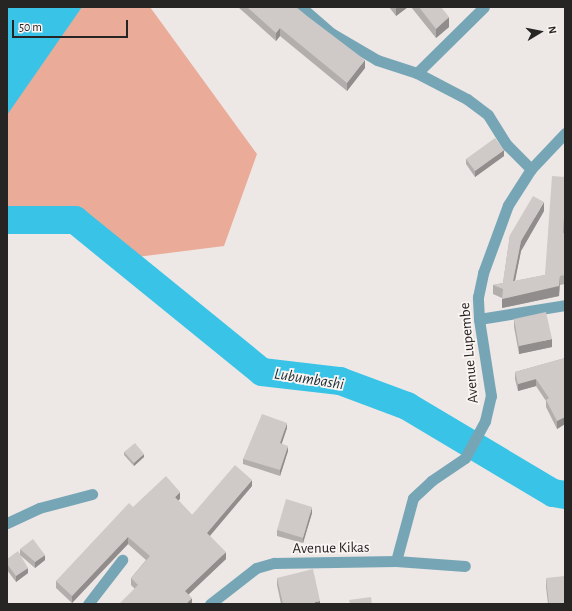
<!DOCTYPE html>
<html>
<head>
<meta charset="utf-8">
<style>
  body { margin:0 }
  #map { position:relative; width:572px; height:611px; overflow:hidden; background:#ede7e5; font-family:"Alegreya Sans",sans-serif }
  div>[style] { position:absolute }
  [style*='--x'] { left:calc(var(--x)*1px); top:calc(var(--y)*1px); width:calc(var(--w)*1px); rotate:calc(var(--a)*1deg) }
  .green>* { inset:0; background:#eaac98 }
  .water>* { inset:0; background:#38c3e7 }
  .river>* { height:28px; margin:-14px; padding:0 14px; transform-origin:14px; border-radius:14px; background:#38c3e7 }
  .minor>* { height:11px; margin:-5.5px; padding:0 5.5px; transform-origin:5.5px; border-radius:5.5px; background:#76a6b6 }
  .wall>* { inset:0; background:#b2aeac }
  .shaded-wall>* { inset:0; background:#918d8c }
  .building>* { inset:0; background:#cfcac8 }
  span { translate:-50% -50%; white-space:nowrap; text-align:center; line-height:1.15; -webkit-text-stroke:3.5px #faf4f2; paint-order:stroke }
  .street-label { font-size:15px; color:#272524 }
  .water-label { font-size:16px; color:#182e35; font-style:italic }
  .frame { position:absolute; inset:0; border:8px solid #272524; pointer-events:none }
  .north { position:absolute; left:520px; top:12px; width:40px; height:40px; -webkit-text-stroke:3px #faf4f2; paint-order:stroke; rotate:80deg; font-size:11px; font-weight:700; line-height:16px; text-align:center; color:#272524 }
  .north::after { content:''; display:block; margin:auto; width:14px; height:18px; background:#272524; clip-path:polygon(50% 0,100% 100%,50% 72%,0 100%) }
  .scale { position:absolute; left:12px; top:20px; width:116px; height:18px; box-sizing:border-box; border:2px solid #272524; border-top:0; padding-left:5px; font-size:12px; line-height:14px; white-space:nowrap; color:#272524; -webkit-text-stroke:3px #faf4f2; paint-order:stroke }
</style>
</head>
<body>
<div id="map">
  <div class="green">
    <div style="clip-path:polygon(7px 7px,150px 7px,257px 154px,224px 246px,137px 257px,79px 217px,7px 219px)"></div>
  </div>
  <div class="water">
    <div style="clip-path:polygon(7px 7px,82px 7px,7px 115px)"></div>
  </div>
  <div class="river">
    <div style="--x:7;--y:220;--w:68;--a:0"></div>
    <div style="--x:75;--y:220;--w:241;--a:39.1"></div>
    <div style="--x:262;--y:372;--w:79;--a:6.6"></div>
    <div style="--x:340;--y:381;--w:72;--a:20.5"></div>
    <div style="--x:407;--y:406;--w:170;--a:30.8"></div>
    <div style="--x:553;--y:493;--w:12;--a:9"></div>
  </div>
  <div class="minor">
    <div style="--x:301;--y:7;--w:40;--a:41"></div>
    <div style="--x:331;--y:33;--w:53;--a:30.4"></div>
    <div style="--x:377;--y:60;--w:42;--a:18"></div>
    <div style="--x:417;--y:73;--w:56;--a:27.5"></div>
    <div style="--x:467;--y:99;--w:26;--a:37"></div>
    <div style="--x:488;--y:115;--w:36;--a:58"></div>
    <div style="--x:507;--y:145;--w:34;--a:45"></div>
    <div style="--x:417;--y:73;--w:94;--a:-44.6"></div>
    <div style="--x:479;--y:319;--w:87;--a:-9.2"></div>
    <div style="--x:7;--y:523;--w:35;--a:-25"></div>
    <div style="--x:39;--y:508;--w:55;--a:-14.8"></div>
    <div style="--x:396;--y:561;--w:65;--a:-74.9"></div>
    <div style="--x:413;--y:498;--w:25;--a:-43"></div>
    <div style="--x:431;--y:481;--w:41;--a:-34.1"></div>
    <div style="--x:465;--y:458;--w:42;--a:-61.6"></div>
    <div style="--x:485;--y:421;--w:26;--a:-77"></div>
    <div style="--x:491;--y:396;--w:78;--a:-98.9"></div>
    <div style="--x:479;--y:319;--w:22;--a:-93"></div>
    <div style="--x:478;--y:297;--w:25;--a:-78"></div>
    <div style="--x:483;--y:273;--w:72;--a:-69.8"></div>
    <div style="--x:508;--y:205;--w:43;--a:-57.4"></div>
    <div style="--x:531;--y:169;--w:50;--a:-46.6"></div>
    <div style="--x:88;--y:604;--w:56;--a:-52.3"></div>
    <div style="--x:210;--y:604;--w:58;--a:-38"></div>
    <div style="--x:256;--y:568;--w:19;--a:-16"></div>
    <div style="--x:274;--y:563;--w:122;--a:-0.9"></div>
    <div style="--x:396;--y:561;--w:69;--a:4.1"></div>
  </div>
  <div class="wall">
    <div style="clip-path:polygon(238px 7px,296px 7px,365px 68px,347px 91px,280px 36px,276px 41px)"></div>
    <div style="clip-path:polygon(389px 7px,408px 7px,396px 16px)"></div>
    <div style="clip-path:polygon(411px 7px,441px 7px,449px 27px,436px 38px)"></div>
    <div style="clip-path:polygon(504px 156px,475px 177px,466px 164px,466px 159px)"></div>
    <div style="clip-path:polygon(565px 177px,565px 211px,563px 233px,565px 233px,565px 284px,560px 285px,559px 296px,502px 308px,502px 298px,493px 294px,493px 285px,503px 283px,510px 235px,544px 211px,521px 251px,515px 281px,545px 275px)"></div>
    <div style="clip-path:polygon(514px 319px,552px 347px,519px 354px,514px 327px)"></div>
    <div style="clip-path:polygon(565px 358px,565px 424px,557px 429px,546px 407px,546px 401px,536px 386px,518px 391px,515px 379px,515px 372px)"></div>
    <div style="clip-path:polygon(287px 428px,281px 444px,288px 451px,280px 476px,243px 464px,243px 459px)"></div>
    <div style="clip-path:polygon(124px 452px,144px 457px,134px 466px,124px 455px)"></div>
    <div style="clip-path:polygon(252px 486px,210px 536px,226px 559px,188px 594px,192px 604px,135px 589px,131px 585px,131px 578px,146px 560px,128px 544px,72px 603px,56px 588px,56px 581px,180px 499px,178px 500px,192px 515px)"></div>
    <div style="clip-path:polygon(312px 513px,303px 543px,277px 536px,277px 530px)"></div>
    <div style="clip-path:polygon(20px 549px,45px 560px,35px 568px,20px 555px,28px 573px,16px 582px,7px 570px,7px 559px,20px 554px)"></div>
    <div style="clip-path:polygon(277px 578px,320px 604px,281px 604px,277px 585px)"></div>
    <div style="clip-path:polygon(546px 578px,565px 604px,548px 604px,546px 587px)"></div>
  </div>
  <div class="shaded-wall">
    <div style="clip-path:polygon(396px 7px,408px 7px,396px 16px)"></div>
    <div style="clip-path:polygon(449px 17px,449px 27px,436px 38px,436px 29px)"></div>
    <div style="clip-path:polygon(280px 28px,280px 36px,276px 41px,276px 33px)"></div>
    <div style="clip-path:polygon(365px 60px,365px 68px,347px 91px,347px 83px)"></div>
    <div style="clip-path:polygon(504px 150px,504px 156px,475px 177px,475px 171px)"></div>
    <div style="clip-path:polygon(544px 202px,544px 211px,521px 251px,513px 290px,513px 281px,521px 241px)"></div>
    <div style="clip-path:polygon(565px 202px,565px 211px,563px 243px,563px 233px)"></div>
    <div style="clip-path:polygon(560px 276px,559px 296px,502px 308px,502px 299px)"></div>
    <div style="clip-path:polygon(552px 339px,552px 347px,519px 354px,519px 346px)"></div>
    <div style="clip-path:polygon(536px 379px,536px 386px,518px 391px,518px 384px)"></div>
    <div style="clip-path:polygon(565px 417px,565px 424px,557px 429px,557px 421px)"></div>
    <div style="clip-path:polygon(287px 423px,287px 428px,280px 449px,280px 443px)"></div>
    <div style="clip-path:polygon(288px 446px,288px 451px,280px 476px,280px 470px)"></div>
    <div style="clip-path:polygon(144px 454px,144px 457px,134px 466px,134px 463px)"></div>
    <div style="clip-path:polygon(252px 480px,252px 486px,207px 539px,207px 533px)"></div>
    <div style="clip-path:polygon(180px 492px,180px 499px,175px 503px,175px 497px)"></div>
    <div style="clip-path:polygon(312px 507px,312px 513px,303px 543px,303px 538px)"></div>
    <div style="clip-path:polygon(128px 537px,128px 544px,72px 603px,72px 596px)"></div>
    <div style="clip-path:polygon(226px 552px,226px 559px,185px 598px,185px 591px)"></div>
    <div style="clip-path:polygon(45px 555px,45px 560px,35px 568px,35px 562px)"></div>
    <div style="clip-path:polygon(28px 568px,28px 573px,16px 582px,16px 576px)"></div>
    <div style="clip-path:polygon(192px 598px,192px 604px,186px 604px)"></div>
    <div style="clip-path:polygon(320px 601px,320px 604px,315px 604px,315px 602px)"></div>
  </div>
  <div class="building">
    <div style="clip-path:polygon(247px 7px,296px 7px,307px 16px,365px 60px,347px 83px,280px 28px,276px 33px)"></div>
    <div style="clip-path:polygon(419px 7px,441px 7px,449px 17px,436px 29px)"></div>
    <div style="clip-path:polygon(495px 138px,504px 150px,475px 171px,466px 159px)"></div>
    <div style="clip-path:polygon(552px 176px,565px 177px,565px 202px,563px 233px,565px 233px,565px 275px,560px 276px,559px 286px,502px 299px,503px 289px,493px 285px,503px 283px,510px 235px,533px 196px,544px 202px,521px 241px,513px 281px,545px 275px)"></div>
    <div style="clip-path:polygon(546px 312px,552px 339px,519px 346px,514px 319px)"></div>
    <div style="clip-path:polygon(565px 358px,565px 417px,557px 421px,546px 400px,549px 398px,536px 379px,518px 384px,515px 372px)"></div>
    <div style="clip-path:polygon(262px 414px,287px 423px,280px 443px,288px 446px,280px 470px,243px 459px)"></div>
    <div style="clip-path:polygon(135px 443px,144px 454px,134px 463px,124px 452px)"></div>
    <div style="clip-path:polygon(235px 465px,252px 480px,207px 533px,226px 552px,185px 591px,192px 598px,186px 604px,119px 604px,138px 585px,131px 578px,150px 556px,128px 537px,72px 596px,56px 581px,129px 503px,133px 507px,166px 476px,180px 492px,175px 497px,192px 515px)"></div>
    <div style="clip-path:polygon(286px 499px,312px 507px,303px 538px,277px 530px)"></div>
    <div style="clip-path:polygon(33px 539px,45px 555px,35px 562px,20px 549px)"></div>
    <div style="clip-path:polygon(18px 551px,28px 568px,16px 576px,7px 564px,7px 559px)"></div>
    <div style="clip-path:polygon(313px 569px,320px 601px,315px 602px,315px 604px,283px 604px,277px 578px)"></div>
    <div style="clip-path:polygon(565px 576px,565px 604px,549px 604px,546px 578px)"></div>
    <div style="clip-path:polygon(371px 597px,372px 604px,350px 604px,349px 600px)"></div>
  </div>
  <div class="street-label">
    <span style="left:469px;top:353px;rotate:-95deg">Avenue Lupembe</span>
    <span style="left:331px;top:548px;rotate:-1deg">Avenue Kikas</span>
  </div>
  <div class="water-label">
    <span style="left:309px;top:379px;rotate:9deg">Lubumbashi</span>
  </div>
  <div class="frame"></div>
  <div class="north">N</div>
  <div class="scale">50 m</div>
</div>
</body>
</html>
